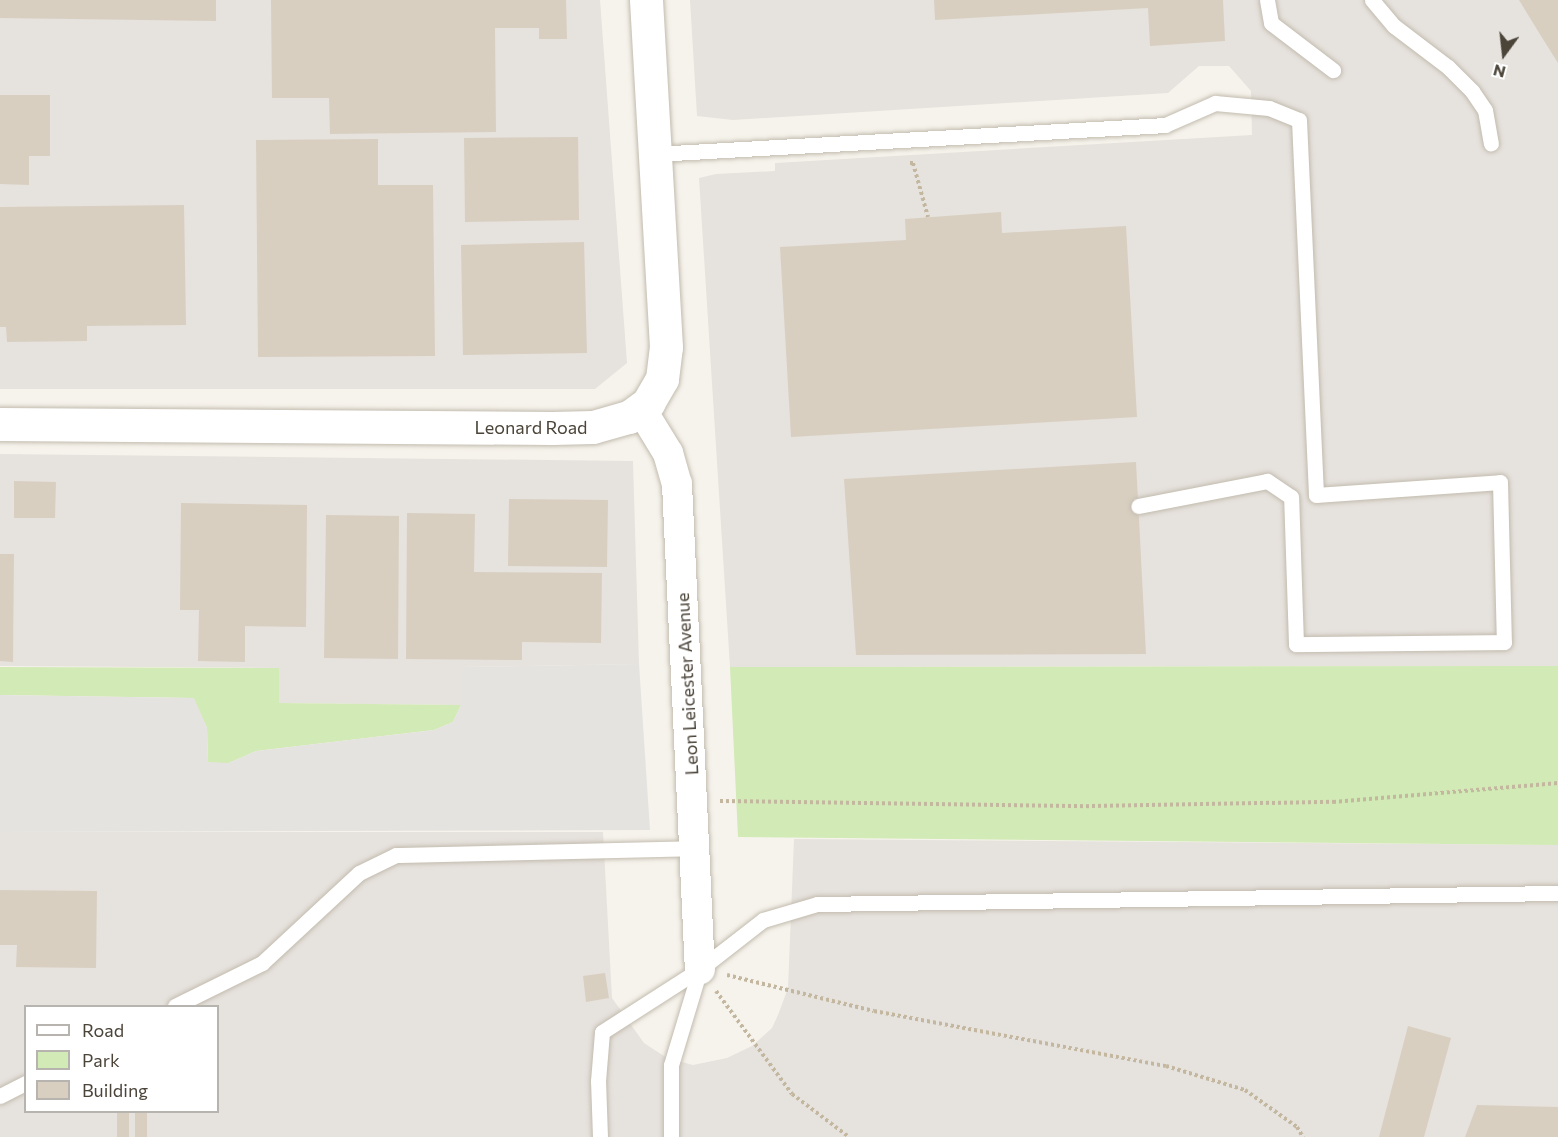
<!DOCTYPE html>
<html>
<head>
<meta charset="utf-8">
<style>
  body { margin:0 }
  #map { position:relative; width:1558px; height:1137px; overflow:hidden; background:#f6f3ec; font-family:Commissioner,sans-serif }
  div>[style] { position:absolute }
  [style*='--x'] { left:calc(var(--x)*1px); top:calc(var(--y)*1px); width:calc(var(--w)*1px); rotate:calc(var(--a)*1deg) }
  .industrial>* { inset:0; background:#e6e2dd }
  .green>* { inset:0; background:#d2eab5 }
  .parking>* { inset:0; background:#e5e3e0 }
  .building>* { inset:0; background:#d8cfc1 }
  .path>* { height:4px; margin-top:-2px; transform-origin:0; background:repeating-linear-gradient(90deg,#c4b79f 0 3px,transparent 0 6px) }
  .roads { filter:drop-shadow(0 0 2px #c2bbae) drop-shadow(0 0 2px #c2bbae) }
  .service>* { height:15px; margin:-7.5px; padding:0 7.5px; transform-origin:7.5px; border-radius:7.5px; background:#fff }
  .minor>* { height:30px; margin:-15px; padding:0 15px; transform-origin:15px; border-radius:15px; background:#fff }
  .tertiary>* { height:33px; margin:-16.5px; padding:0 16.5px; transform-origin:16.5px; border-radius:16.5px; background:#fff }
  span { translate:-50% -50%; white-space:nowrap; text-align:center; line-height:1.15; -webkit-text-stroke:4.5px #fff; paint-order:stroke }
  .street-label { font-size:18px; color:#4b4439 }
  .legend { position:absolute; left:24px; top:1005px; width:195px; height:108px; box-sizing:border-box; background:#fff; border:2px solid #b7b4b0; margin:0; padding:8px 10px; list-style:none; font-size:18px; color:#4b4439 }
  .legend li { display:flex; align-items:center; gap:12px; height:30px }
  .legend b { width:30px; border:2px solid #b7b4b0 }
  .north { position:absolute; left:1474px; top:24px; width:60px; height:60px; -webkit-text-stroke:4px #fff; paint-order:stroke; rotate:195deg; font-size:16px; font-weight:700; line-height:24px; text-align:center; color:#4b4439 }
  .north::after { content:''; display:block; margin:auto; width:21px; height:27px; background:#4b4439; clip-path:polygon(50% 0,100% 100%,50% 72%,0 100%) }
</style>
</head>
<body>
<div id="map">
  <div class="industrial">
    <div style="clip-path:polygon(0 0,600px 0,627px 363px,595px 389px,0 389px)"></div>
    <div style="clip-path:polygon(690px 0,1558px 0,1558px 666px,730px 667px,699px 178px,716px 174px,775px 171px,775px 163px,1252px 135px,1251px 91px,1229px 66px,1199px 66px,1168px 93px,733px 120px,697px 116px)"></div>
    <div style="clip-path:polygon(0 454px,633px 461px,639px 664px,461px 667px,461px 705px,279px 703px,279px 668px,0 666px)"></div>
    <div style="clip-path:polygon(evenodd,0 832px,603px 832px,612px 998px,644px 1043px,667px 1058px,693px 1065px,727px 1058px,752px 1046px,772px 1028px,778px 1015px,788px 988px,794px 839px,1558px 845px,1558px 1137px,0 1137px,0 832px,26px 1006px,218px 1006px,218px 1112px,26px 1112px,26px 1006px)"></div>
  </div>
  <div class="green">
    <div style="clip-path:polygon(1558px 666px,1558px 845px,738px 837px,730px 667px)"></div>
    <div style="clip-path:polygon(0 667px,279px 668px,279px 703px,461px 705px,453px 722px,434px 730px,256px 751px,229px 763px,208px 763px,207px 728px,193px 698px,0 695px)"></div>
  </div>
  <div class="parking">
    <div style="clip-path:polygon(639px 664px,650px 830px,0 832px,0 695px,194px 698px,207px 728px,208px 762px,229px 763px,256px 751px,434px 730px,453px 722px,461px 705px,461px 667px)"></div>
  </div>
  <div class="building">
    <div style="clip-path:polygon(0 0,216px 0,216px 21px,0 18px)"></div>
    <div style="clip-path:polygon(271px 0,566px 0,567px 39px,539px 39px,539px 28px,495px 28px,496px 132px,330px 134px,329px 98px,272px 98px)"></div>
    <div style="clip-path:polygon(934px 0,1223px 0,1225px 41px,1150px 46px,1148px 8px,935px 20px)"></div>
    <div style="clip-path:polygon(1519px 0,1558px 0,1558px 63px,1541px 36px)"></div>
    <div style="clip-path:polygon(0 95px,50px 95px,50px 156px,29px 156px,29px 185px,0 184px)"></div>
    <div style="clip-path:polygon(578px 137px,579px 220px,465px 222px,464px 138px)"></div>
    <div style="clip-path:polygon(378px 139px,378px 185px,433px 185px,435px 356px,258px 357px,256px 140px)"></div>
    <div style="clip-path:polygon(184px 205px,186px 325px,87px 326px,87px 341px,7px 342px,6px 327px,0 327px,0 207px)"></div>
    <div style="clip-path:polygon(1001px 212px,1002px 233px,1126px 226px,1137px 417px,791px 437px,780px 247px,906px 240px,905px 219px)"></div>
    <div style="clip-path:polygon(584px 242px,587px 353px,463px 355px,461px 245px)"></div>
    <div style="clip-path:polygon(1136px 462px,1146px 654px,856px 655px,844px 479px)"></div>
    <div style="clip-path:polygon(14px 481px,56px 482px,55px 518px,14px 518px)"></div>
    <div style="clip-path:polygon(509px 499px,608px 500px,607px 567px,508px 566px)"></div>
    <div style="clip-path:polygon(181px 503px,307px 505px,306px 627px,245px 626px,245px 662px,198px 661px,199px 610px,180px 610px)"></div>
    <div style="clip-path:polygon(407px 513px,475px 514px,474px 572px,602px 573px,601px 643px,522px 642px,522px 660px,406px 659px)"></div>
    <div style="clip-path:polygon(326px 515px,399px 516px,398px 659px,324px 658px)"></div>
    <div style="clip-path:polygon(0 554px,14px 554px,13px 662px,0 661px)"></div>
    <div style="clip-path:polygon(0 890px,97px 891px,96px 968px,16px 967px,17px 945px,0 945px)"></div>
    <div style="clip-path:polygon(605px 973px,609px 998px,586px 1002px,583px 976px)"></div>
    <div style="clip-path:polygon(1408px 1026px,1451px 1038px,1424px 1137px,1379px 1137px)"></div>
    <div style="clip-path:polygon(1477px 1105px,1558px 1107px,1558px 1137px,1465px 1137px)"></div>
    <div style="clip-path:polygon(117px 1112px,129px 1112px,129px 1137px,117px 1137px)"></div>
    <div style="clip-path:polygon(135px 1112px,147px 1112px,147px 1137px,135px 1137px)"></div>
  </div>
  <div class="path">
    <div style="--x:910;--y:163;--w:3;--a:0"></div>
    <div style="--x:913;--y:163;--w:56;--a:74.5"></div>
    <div style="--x:720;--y:801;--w:372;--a:0.8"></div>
    <div style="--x:1092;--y:806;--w:241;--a:-1"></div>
    <div style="--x:1333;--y:802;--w:226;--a:-4.8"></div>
    <div style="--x:727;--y:975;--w:151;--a:13.8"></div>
    <div style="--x:874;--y:1011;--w:297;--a:10.7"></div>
    <div style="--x:1166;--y:1066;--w:83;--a:16.9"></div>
    <div style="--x:1245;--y:1090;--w:64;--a:35.4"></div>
    <div style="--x:1297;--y:1127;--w:12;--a:59"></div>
    <div style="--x:716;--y:991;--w:128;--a:53.6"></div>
    <div style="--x:792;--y:1094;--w:71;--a:37"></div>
  </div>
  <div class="roads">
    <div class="service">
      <div style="--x:1267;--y:0;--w:23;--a:80"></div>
      <div style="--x:1271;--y:23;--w:78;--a:37.2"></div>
      <div style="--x:1372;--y:0;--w:34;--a:50"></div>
      <div style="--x:1394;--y:26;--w:68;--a:37.2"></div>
      <div style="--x:1448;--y:67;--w:34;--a:45"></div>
      <div style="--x:1472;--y:91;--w:23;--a:56"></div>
      <div style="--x:1485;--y:110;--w:34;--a:80"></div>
      <div style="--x:655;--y:154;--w:511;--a:-3.25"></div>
      <div style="--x:1165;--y:125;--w:55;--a:-23.7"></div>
      <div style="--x:1215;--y:103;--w:54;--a:5.3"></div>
      <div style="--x:1269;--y:108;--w:32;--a:22"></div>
      <div style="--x:1299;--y:120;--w:375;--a:87.4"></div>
      <div style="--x:1316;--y:495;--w:184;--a:-4"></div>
      <div style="--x:1500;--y:482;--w:160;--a:88.6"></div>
      <div style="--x:1504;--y:642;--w:208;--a:179.4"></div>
      <div style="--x:1296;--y:644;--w:147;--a:-91.9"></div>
      <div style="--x:1291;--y:497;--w:29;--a:-146"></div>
      <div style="--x:1267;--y:481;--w:131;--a:169"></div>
      <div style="--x:175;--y:1006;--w:97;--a:-26.3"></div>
      <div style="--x:262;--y:963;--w:132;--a:-42.9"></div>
      <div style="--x:359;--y:873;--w:41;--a:-25.9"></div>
      <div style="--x:396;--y:855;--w:299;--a:-1.3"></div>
      <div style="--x:0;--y:1096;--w:29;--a:-27"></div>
      <div style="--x:600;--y:1137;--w:56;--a:-92"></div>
      <div style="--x:598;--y:1081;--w:49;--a:-85.3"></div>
      <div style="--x:602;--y:1032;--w:117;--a:-32.7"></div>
      <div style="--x:700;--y:969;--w:80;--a:-37.9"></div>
      <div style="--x:763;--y:920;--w:56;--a:-16.5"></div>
      <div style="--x:817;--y:904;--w:741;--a:-0.85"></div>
      <div style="--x:671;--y:1137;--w:72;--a:-90"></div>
      <div style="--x:671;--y:1065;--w:100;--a:-73.2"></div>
    </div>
    <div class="minor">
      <div style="--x:641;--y:409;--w:52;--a:58.5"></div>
      <div style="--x:668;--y:453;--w:32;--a:74"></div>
      <div style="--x:677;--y:484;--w:486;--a:87.3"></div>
    </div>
    <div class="tertiary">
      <div style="--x:0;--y:424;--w:552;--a:0.42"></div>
      <div style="--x:552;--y:428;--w:41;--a:-1.4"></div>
      <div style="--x:593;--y:427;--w:37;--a:-16"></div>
      <div style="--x:629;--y:417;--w:24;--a:-36"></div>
      <div style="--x:648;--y:403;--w:28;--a:-60"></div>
      <div style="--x:662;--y:379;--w:32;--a:-83"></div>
      <div style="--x:666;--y:347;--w:348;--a:-93.3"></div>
    </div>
  </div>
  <div class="street-label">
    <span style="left:531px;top:427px">Leonard Road</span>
    <span style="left:687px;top:684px;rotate:-93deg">Leon Leicester Avenue</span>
  </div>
  <ul class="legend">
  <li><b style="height:8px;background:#fff"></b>Road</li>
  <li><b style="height:16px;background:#d2eab5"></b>Park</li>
  <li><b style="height:16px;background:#d8cfc1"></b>Building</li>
  </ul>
  <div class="north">N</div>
</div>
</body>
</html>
